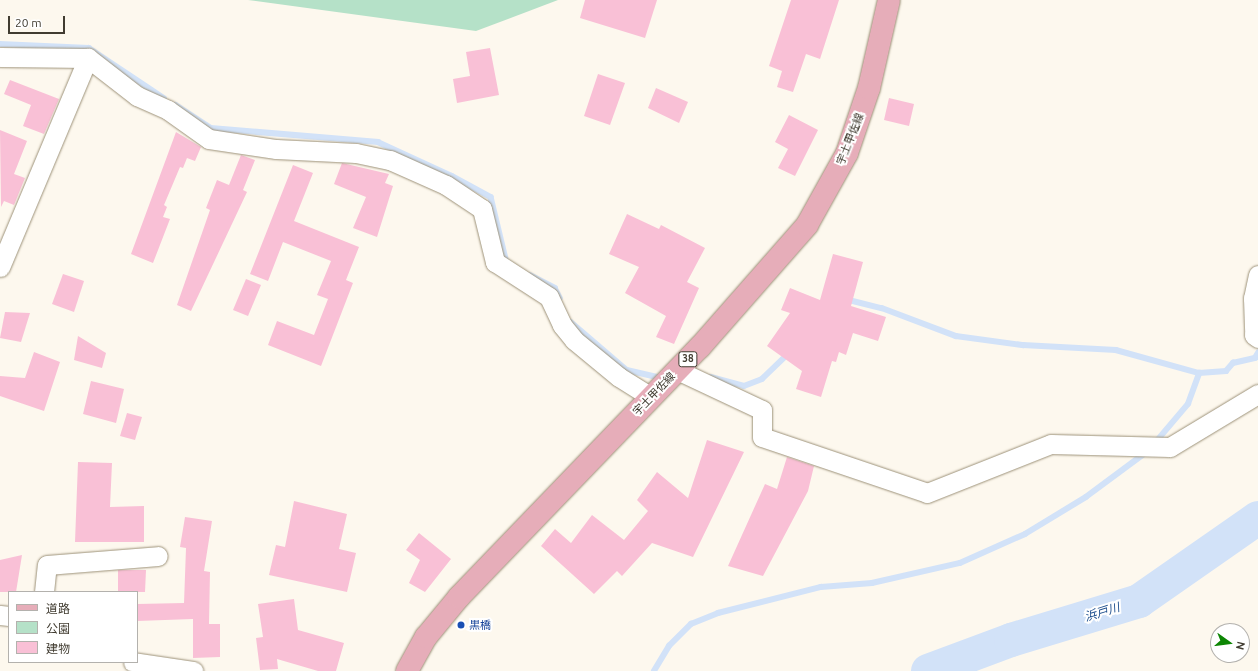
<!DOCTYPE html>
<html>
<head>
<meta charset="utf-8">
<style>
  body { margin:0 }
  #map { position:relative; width:1258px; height:671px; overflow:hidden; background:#fdf8ee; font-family:Ubuntu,"Noto Sans JP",sans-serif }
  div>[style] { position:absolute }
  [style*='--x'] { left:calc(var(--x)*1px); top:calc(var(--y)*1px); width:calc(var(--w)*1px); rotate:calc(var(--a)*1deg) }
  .green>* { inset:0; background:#b5e1c8 }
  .stream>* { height:5.5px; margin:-2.75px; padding:0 2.75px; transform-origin:2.75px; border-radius:2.75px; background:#d2e2f8 }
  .river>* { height:34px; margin:-17px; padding:0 17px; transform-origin:17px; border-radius:17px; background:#d2e2f8 }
  .building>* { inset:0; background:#f9c0d6 }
  .roads { filter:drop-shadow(0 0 1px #9d9279) drop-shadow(0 0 1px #9d9279) }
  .minor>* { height:19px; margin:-9.5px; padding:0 9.5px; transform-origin:9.5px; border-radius:9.5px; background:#fff }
  .major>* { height:22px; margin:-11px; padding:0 11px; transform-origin:11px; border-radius:11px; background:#e6adb9 }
  .dots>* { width:11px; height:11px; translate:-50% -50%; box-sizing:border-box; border:2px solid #fff; border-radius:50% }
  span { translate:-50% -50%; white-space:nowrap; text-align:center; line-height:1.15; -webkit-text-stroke:4px #fff; paint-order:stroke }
  .shield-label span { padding:1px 3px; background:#fff; border:1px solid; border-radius:3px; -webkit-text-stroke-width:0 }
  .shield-label { font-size:10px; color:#413c31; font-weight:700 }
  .street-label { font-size:11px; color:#413c31 }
  .transit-label { font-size:11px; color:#164399 }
  .left { translate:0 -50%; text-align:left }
  .water-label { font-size:12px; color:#1d4e8d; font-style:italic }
  .legend { position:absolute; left:8px; top:591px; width:130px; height:72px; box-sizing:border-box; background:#fff; border:1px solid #b3b1ad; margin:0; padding:5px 7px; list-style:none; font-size:12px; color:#413c31 }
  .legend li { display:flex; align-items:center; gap:8px; height:20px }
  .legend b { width:20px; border:1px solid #b3b1ad }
  .north { position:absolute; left:1210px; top:623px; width:40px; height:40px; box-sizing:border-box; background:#fff; border:1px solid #b3b1ad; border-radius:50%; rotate:104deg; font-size:11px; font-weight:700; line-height:16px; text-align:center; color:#413c31 }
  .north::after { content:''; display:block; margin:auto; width:14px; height:18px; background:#0d8604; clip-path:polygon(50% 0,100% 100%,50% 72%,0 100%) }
  .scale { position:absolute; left:8px; top:16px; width:57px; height:18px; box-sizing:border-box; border:2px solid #413c31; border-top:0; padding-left:5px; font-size:12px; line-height:14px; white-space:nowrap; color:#413c31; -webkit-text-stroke:3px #fff; paint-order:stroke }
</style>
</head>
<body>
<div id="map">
  <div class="green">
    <div style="clip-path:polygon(248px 0,558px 0,476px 31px)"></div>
  </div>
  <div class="stream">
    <div style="--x:0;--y:44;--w:89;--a:2.6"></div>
    <div style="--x:89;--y:48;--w:90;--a:33.7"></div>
    <div style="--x:176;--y:105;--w:42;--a:33.3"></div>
    <div style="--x:211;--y:128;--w:168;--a:4.8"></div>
    <div style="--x:378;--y:142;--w:81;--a:24.7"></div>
    <div style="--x:452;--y:176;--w:44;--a:28.3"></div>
    <div style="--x:491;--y:197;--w:68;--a:76.4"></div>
    <div style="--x:530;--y:275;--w:28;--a:27"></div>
    <div style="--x:555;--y:288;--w:11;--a:63"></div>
    <div style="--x:845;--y:299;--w:38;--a:14"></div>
    <div style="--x:882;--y:308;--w:79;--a:20.7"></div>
    <div style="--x:956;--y:336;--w:68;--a:7.7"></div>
    <div style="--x:1023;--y:345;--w:93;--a:3.1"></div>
    <div style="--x:1116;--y:350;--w:86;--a:15.5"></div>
    <div style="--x:1199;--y:373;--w:27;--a:-4"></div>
    <div style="--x:1226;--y:371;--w:11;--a:-49"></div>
    <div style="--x:1233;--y:363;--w:23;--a:-13"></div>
    <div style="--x:1255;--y:358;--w:6;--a:-59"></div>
    <div style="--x:571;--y:322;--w:74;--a:40.6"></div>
    <div style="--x:627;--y:370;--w:35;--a:13"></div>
    <div style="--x:711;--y:377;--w:34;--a:15"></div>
    <div style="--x:744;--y:386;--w:19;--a:-21"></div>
    <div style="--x:762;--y:379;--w:36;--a:-44"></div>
    <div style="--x:1155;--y:443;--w:51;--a:-49.8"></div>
    <div style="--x:1188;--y:404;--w:33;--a:-70"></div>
    <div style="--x:654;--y:671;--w:29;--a:-59"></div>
    <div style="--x:669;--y:646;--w:31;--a:-45"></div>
    <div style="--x:691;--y:624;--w:29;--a:-22"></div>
    <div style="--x:718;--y:613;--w:106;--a:-14.2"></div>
    <div style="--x:821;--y:587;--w:51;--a:-4.5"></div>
    <div style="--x:872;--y:583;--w:90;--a:-12.8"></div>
    <div style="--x:960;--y:563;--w:71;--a:-24"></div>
    <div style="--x:1025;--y:534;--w:71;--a:-31.2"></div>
    <div style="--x:1086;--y:497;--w:77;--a:-36.6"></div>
  </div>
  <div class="river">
    <div style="--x:928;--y:671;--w:89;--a:-20.5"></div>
    <div style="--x:1011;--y:640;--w:134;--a:-16.9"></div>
    <div style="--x:1139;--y:601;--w:145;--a:-34.9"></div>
  </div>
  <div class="building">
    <div style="clip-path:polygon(585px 0,657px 0,645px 38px,580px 18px)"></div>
    <div style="clip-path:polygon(791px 0,839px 0,820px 59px,806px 54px,793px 92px,777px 87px,782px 71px,769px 66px)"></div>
    <div style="clip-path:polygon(490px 48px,499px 95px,457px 103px,453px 79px,470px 76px,466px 52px)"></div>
    <div style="clip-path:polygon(598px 74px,625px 83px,610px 125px,584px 116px)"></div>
    <div style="clip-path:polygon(10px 80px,59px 99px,44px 134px,23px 126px,31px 105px,4px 94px)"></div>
    <div style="clip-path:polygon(656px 88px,688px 102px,679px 123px,648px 108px)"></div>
    <div style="clip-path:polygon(889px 98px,914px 104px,909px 126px,884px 120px)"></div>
    <div style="clip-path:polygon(789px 115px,818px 130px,795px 176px,778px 168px,788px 149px,775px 142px)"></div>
    <div style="clip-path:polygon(0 130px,27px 141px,14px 174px,25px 178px,14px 205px,4px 201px,1px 207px)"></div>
    <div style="clip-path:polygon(176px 132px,201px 147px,195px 161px,187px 158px,183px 168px,180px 167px,164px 205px,167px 207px,163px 217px,170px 219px,153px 263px,131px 254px)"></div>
    <div style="clip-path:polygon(241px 155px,255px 160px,243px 190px,247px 192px,191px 311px,177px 305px,210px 210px,206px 208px,217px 180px,229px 185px)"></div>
    <div style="clip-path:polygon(342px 163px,389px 174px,385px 183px,393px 186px,377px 237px,353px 228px,366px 197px,334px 184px)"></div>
    <div style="clip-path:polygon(293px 165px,313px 173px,294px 221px,359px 247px,346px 280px,353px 283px,321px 366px,268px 345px,277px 321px,314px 335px,328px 299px,317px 295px,331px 261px,283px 242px,268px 281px,250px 274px)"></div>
    <div style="clip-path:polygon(627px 214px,659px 229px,661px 225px,705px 248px,687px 282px,699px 288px,674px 344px,656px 337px,666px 316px,625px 293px,639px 267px,609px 254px)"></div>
    <div style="clip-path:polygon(833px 254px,863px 262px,851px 306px,886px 317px,878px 341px,853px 333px,846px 355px,839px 352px,836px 362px,832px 361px,821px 397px,796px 389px,802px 371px,767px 346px,790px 313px,781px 310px,790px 288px,820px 300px)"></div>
    <div style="clip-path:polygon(63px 274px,84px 281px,74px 312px,52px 304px)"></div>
    <div style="clip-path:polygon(246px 279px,261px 285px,248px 316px,233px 310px)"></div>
    <div style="clip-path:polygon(5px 312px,30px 313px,21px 342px,0 338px)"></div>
    <div style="clip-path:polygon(78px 336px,106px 353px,102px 368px,74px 360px)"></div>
    <div style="clip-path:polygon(34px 352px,60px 362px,44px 411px,0 396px,0 376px,25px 378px)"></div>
    <div style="clip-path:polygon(91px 381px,124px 389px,116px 423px,83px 414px)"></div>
    <div style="clip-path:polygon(127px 413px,142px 417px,135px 440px,120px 436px)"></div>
    <div style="clip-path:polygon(707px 440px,744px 452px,693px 557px,652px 543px,622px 576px,617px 571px,594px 594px,541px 546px,555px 529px,571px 543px,592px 515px,624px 540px,648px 511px,637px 500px,657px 472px,688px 498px)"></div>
    <div style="clip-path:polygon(787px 457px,814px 466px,808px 491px,763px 576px,728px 566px,765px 484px,777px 489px)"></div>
    <div style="clip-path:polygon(78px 462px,112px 463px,110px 507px,144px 506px,144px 542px,75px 542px)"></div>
    <div style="clip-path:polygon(294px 501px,347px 514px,339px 549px,356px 553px,347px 592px,269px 575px,276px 545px,285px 547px)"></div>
    <div style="clip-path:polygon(185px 517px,212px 521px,204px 571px,210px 572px,209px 624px,220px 624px,220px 657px,193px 658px,193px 619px,137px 621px,137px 604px,184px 603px,186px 548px,180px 547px)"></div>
    <div style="clip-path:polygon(419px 533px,451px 559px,425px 592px,409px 583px,420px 560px,406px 550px)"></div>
    <div style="clip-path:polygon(22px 555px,16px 592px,0 592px,0 560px)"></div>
    <div style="clip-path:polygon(118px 570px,146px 570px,145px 592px,118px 592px)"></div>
    <div style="clip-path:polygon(294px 599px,298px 630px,344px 643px,336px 671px,318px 671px,277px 659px,278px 669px,260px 670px,256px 638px,263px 637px,258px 604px)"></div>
  </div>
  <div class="roads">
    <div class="minor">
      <div style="--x:0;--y:57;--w:88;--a:0.7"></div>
      <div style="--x:88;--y:58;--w:62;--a:37.8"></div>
      <div style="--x:137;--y:96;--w:34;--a:24"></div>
      <div style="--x:168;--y:110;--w:50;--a:35.3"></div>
      <div style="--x:209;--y:139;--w:68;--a:8.5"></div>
      <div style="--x:276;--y:149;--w:80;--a:2.9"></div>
      <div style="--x:356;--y:153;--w:35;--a:12"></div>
      <div style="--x:390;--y:160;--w:61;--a:24.1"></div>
      <div style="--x:446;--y:185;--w:43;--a:33.7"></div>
      <div style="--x:482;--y:209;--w:55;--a:76.2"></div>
      <div style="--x:495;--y:262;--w:64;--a:32.9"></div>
      <div style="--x:549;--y:297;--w:31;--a:65"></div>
      <div style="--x:562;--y:325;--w:19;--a:51"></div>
      <div style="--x:574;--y:340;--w:58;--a:39.4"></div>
      <div style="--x:619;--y:377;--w:38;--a:32"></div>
      <div style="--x:0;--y:267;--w:227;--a:-67.2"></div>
      <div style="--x:1258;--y:275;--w:24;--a:102"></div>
      <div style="--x:1253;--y:298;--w:37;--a:88"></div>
      <div style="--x:1254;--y:335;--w:5;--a:37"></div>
      <div style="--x:677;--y:370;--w:94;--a:25.2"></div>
      <div style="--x:762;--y:410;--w:27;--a:90"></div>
      <div style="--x:762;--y:437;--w:174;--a:18.7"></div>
      <div style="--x:927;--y:493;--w:133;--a:-21.6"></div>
      <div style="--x:1051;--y:444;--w:119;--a:1.4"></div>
      <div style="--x:1170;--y:447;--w:103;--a:-31.1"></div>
      <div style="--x:44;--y:592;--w:27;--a:-84"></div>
      <div style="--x:47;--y:565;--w:111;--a:-4.6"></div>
      <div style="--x:0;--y:615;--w:9;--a:6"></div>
      <div style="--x:133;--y:662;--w:61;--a:8.5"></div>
    </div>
    <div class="major">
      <div style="--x:407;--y:671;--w:39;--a:-61"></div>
      <div style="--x:426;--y:637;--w:52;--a:-50.5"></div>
      <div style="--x:459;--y:597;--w:347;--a:-46.1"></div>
      <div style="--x:700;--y:347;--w:162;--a:-48.7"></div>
      <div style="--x:807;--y:225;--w:82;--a:-60.9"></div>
      <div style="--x:847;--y:153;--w:69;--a:-71.3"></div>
      <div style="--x:869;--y:88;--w:90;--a:-77.2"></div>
    </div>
  </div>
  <div class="dots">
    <div style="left:461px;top:625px;background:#1a4fb4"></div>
  </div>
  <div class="shield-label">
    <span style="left:688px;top:359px">38</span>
  </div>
  <div class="street-label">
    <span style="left:850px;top:139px;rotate:-68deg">宇土甲佐線</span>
    <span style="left:654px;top:394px;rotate:-46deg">宇土甲佐線</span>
  </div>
  <div class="transit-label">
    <span class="left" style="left:469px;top:625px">黒橋</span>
  </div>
  <div class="water-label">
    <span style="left:1102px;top:612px;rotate:-17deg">浜戸川</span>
  </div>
  <ul class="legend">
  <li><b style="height:5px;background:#e6adb9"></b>道路</li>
  <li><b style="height:11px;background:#b5e1c8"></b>公園</li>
  <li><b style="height:11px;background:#f9c0d6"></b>建物</li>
  </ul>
  <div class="north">N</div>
  <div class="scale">20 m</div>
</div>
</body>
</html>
